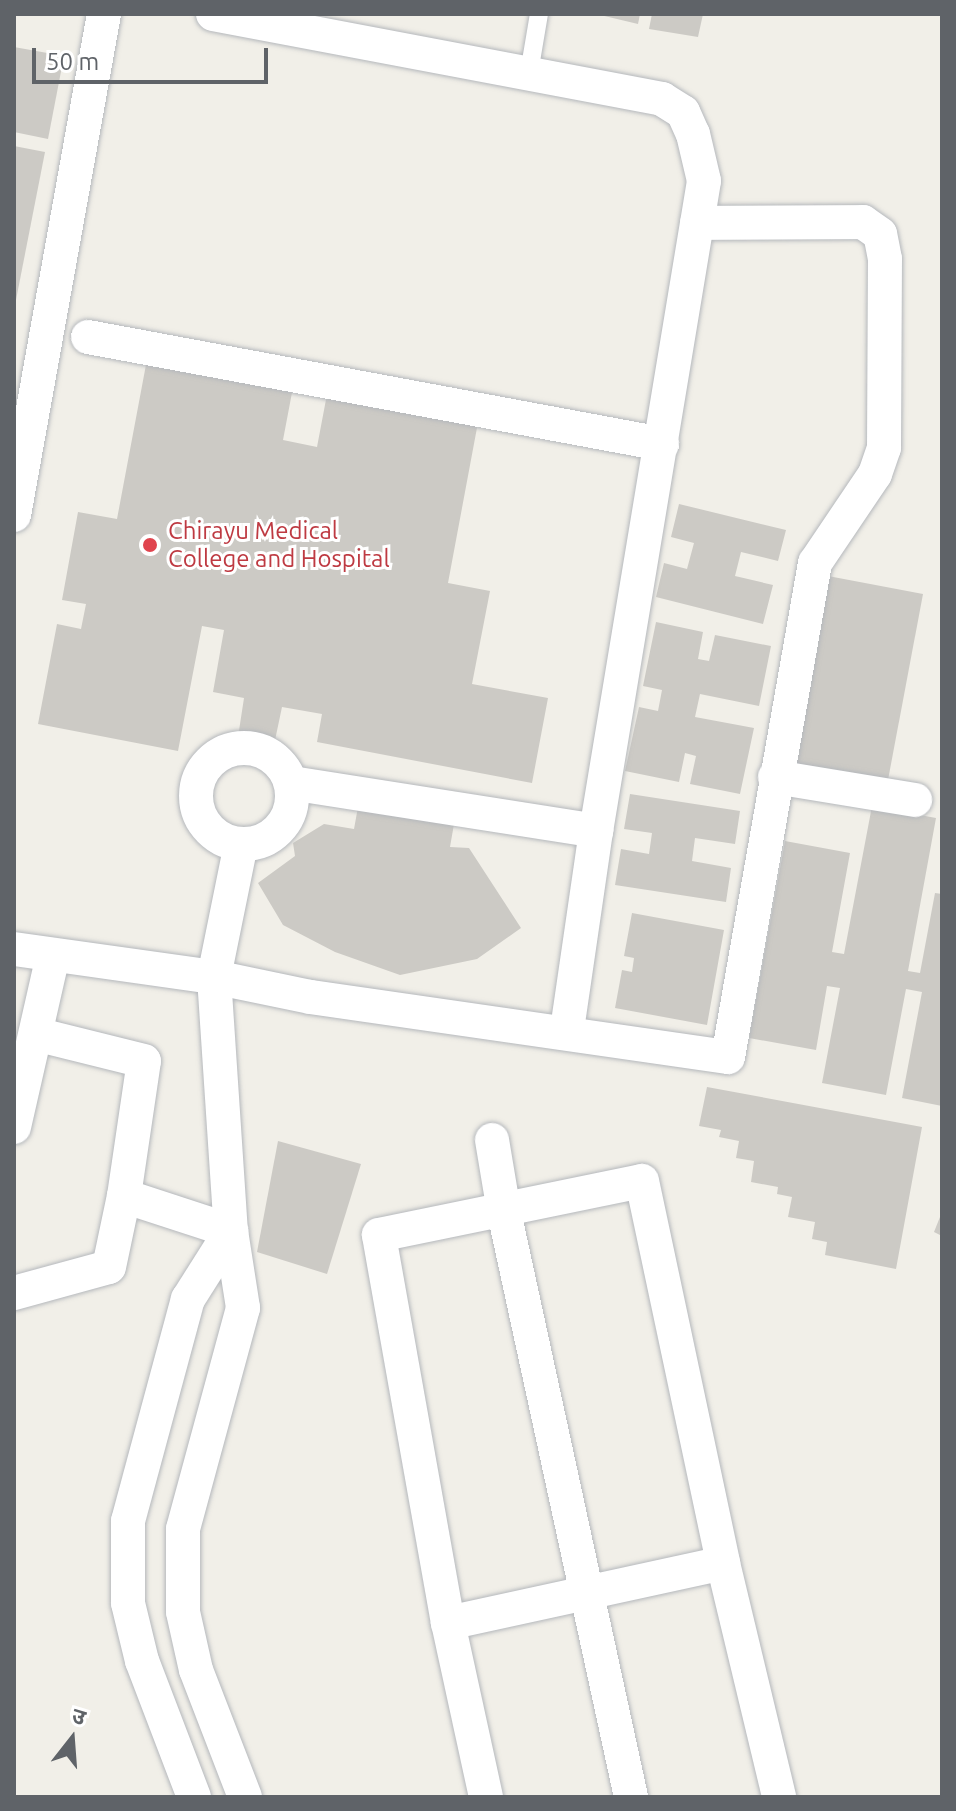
<!DOCTYPE html>
<html>
<head>
<meta charset="utf-8">
<style>
  body { margin:0 }
  #map { position:relative; width:956px; height:1811px; overflow:hidden; background:#f1efe8; font-family:Ubuntu,"Noto Sans Devanagari",sans-serif }
  div>[style] { position:absolute }
  [style*='--x'] { left:calc(var(--x)*1px); top:calc(var(--y)*1px); width:calc(var(--w)*1px); rotate:calc(var(--a)*1deg) }
  .building>* { inset:0; background:#cccac5 }
  .roads { filter:drop-shadow(0 0 2px #b5b8bc) drop-shadow(0 0 2px #b5b8bc) }
  .lane>* { height:18px; margin:-9px; padding:0 9px; transform-origin:9px; border-radius:9px; background:#fff }
  .street>* { height:34px; margin:-17px; padding:0 17px; transform-origin:17px; border-radius:17px; background:#fff }
  .street>.ring { margin:-17px; padding:0; box-sizing:content-box; background:none; border:34px solid #fff; border-radius:50% }
  .dots>* { width:22px; height:22px; translate:-50% -50%; box-sizing:border-box; border:4px solid #fff; border-radius:50% }
  span { translate:-50% -50%; white-space:nowrap; text-align:center; line-height:1.15; -webkit-text-stroke:6px #fff; paint-order:stroke }
  .health-label { font-size:24px; color:#be3a42 }
  .left { translate:0 -50%; text-align:left }
  .frame { position:absolute; inset:0; border:16px solid #5f6368; pointer-events:none }
  .north { position:absolute; left:32px; top:1699px; width:80px; height:80px; -webkit-text-stroke:6px #fff; paint-order:stroke; rotate:17deg; font-size:22px; font-weight:700; line-height:32px; text-align:center; color:#5f6368 }
  .north::after { content:''; display:block; margin:auto; width:28px; height:36px; background:#5f6368; clip-path:polygon(50% 0,100% 100%,50% 72%,0 100%) }
  .scale { position:absolute; left:32px; top:48px; width:236px; height:36px; box-sizing:border-box; border:4px solid #5f6368; border-top:0; padding-left:10px; font-size:24px; line-height:28px; white-space:nowrap; color:#5f6368; -webkit-text-stroke:6px #fff; paint-order:stroke }
</style>
</head>
<body>
<div id="map">
  <div class="building">
    <div style="clip-path:polygon(596px 14px,640px 14px,638px 24px)"></div>
    <div style="clip-path:polygon(652px 14px,703px 14px,698px 37px,649px 29px)"></div>
    <div style="clip-path:polygon(14px 47px,64px 56px,48px 139px,14px 132px)"></div>
    <div style="clip-path:polygon(14px 146px,45px 152px,15px 305px,14px 305px)"></div>
    <div style="clip-path:polygon(148px 354px,294px 382px,283px 440px,317px 447px,328px 389px,479px 417px,448px 583px,490px 591px,472px 684px,548px 698px,532px 783px,317px 742px,322px 714px,282px 707px,274px 745px,238px 737px,244px 698px,213px 692px,224px 630px,202px 626px,178px 751px,38px 724px,57px 624px,81px 629px,86px 604px,62px 600px,78px 512px,117px 519px)"></div>
    <div style="clip-path:polygon(679px 504px,786px 530px,778px 561px,741px 552px,735px 576px,773px 585px,763px 624px,656px 597px,664px 563px,687px 569px,694px 543px,671px 537px)"></div>
    <div style="clip-path:polygon(828px 576px,923px 594px,888px 780px,794px 763px)"></div>
    <div style="clip-path:polygon(656px 622px,703px 632px,698px 659px,709px 661px,715px 635px,771px 646px,759px 706px,700px 694px,695px 717px,754px 728px,740px 794px,690px 784px,696px 756px,685px 753px,679px 782px,625px 771px,639px 707px,658px 711px,662px 690px,643px 686px)"></div>
    <div style="clip-path:polygon(630px 794px,740px 811px,735px 844px,695px 838px,692px 861px,731px 868px,726px 902px,615px 885px,621px 849px,649px 854px,652px 833px,624px 829px)"></div>
    <div style="clip-path:polygon(872px 806px,936px 818px,908px 971px,920px 973px,935px 893px,942px 894px,942px 1106px,902px 1098px,922px 992px,906px 989px,886px 1095px,822px 1083px,840px 988px,827px 986px,816px 1050px,749px 1038px,785px 841px,850px 853px,832px 952px,844px 954px)"></div>
    <div style="clip-path:polygon(358px 807px,454px 824px,450px 847px,469px 848px,521px 928px,477px 959px,400px 975px,335px 952px,283px 925px,258px 883px,295px 856px,293px 843px,324px 824px,354px 829px)"></div>
    <div style="clip-path:polygon(632px 913px,724px 930px,707px 1025px,615px 1008px,622px 970px,632px 972px,634px 958px,624px 956px)"></div>
    <div style="clip-path:polygon(707px 1087px,922px 1127px,896px 1269px,825px 1255px,827px 1242px,812px 1239px,815px 1222px,788px 1217px,792px 1197px,777px 1194px,778px 1187px,751px 1182px,754px 1161px,736px 1158px,739px 1141px,719px 1137px,721px 1130px,699px 1126px)"></div>
    <div style="clip-path:polygon(278px 1141px,361px 1164px,327px 1274px,257px 1252px)"></div>
    <div style="clip-path:polygon(942px 1212px,942px 1236px,934px 1232px)"></div>
  </div>
  <div class="roads">
    <div class="lane">
      <div style="--x:529;--y:73;--w:60;--a:-80.4"></div>
    </div>
    <div class="street">
      <div style="--x:213;--y:14;--w:457;--a:10.7"></div>
      <div style="--x:662;--y:99;--w:25;--a:32"></div>
      <div style="--x:683;--y:112;--w:24;--a:66"></div>
      <div style="--x:693;--y:134;--w:48;--a:76.8"></div>
      <div style="--x:704;--y:181;--w:659;--a:99.43"></div>
      <div style="--x:596;--y:831;--w:202;--a:98.3"></div>
      <div style="--x:88;--y:337;--w:584;--a:10.56"></div>
      <div style="--x:14;--y:515;--w:509;--a:-79.82"></div>
      <div class="ring" style="left:196px;top:748px;width:62px;height:62px"></div>
      <div style="--x:775;--y:777;--w:142;--a:9.3"></div>
      <div style="--x:291;--y:783;--w:309;--a:8.9"></div>
      <div style="--x:241;--y:844;--w:136;--a:101.5"></div>
      <div style="--x:214;--y:977;--w:255;--a:86.2"></div>
      <div style="--x:231;--y:1231;--w:78;--a:81.1"></div>
      <div style="--x:243;--y:1308;--w:229;--a:105.2"></div>
      <div style="--x:183;--y:1529;--w:83;--a:90"></div>
      <div style="--x:183;--y:1612;--w:59;--a:77.4"></div>
      <div style="--x:196;--y:1670;--w:136;--a:68.9"></div>
      <div style="--x:14;--y:949;--w:202;--a:8"></div>
      <div style="--x:214;--y:977;--w:99;--a:11.7"></div>
      <div style="--x:311;--y:997;--w:421;--a:8.2"></div>
      <div style="--x:728;--y:1057;--w:502;--a:-80.01"></div>
      <div style="--x:815;--y:563;--w:107;--a:-56"></div>
      <div style="--x:875;--y:474;--w:28;--a:-71"></div>
      <div style="--x:884;--y:448;--w:189;--a:-89.7"></div>
      <div style="--x:885;--y:259;--w:25;--a:-101"></div>
      <div style="--x:880;--y:234;--w:21;--a:-145"></div>
      <div style="--x:863;--y:222;--w:166;--a:179.7"></div>
      <div style="--x:14;--y:1127;--w:176;--a:-77.2"></div>
      <div style="--x:492;--y:1140;--w:73;--a:80.5"></div>
      <div style="--x:504;--y:1212;--w:599;--a:77.75"></div>
      <div style="--x:124;--y:1196;--w:113;--a:18.1"></div>
      <div style="--x:14;--y:1293;--w:98;--a:-15.3"></div>
      <div style="--x:109;--y:1267;--w:73;--a:-78.1"></div>
      <div style="--x:124;--y:1196;--w:136;--a:-81.6"></div>
      <div style="--x:144;--y:1061;--w:111;--a:-166"></div>
      <div style="--x:448;--y:1623;--w:281;--a:-12.3"></div>
      <div style="--x:194;--y:1797;--w:146;--a:-110.9"></div>
      <div style="--x:142;--y:1661;--w:60;--a:-103.6"></div>
      <div style="--x:128;--y:1603;--w:82;--a:-90"></div>
      <div style="--x:128;--y:1521;--w:230;--a:-74.9"></div>
      <div style="--x:188;--y:1299;--w:80;--a:-57.7"></div>
      <div style="--x:486;--y:1797;--w:178;--a:-102.3"></div>
      <div style="--x:448;--y:1623;--w:394;--a:-100.1"></div>
      <div style="--x:379;--y:1235;--w:268;--a:-11.6"></div>
      <div style="--x:642;--y:1181;--w:390;--a:78"></div>
      <div style="--x:723;--y:1563;--w:241;--a:76.5"></div>
    </div>
  </div>
  <div class="dots">
    <div style="left:150px;top:545px;background:#e0444e"></div>
  </div>
  <div class="health-label">
    <span class="left" style="left:168px;top:545px">Chirayu Medical<br>College and Hospital</span>
  </div>
  <div class="frame"></div>
  <div class="north">उ</div>
  <div class="scale">50 m</div>
</div>
</body>
</html>
